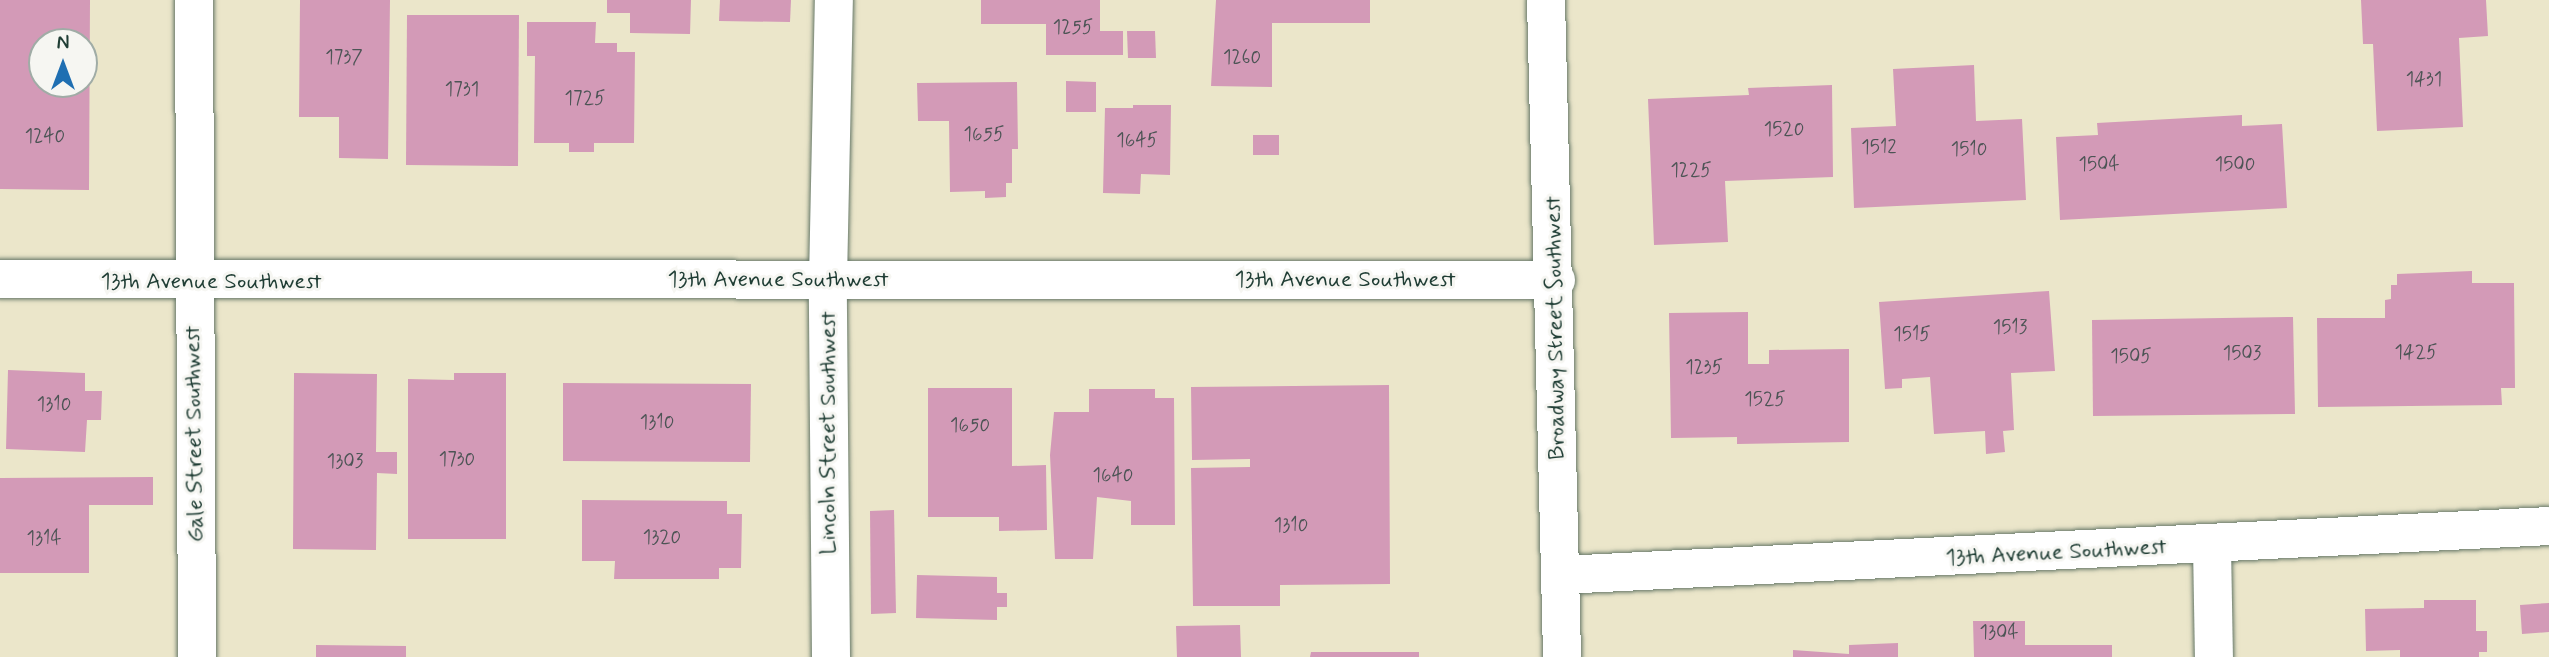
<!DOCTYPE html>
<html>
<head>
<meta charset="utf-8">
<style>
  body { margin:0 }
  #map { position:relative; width:2549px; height:657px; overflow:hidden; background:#ebe6ca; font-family:Mynerve,sans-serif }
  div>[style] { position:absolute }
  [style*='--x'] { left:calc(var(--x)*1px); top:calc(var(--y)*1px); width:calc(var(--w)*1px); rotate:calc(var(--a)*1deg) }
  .building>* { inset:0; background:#d39ab7 }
  .roads { filter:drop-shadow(0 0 2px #667868) drop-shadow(0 0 2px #667868) }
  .street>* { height:38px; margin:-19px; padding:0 19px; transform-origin:19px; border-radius:19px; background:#fff }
  .secondary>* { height:38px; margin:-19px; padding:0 19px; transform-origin:19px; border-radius:19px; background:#fff }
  span { translate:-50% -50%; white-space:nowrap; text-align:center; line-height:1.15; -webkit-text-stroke:6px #f6f6f2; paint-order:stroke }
  .number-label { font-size:19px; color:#4c5455 }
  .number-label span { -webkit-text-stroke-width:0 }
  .street-label { font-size:23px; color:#1f3d34 }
  .north { position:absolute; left:28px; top:28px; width:70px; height:70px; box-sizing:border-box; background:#f6f6f2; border:2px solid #a0aca6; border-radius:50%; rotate:0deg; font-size:19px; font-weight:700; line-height:28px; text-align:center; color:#1f3d34 }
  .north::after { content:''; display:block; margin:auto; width:24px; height:32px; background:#1f6fb2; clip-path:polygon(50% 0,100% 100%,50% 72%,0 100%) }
</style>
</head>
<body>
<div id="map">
  <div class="building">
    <div style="clip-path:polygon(evenodd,0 0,90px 0,89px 190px,0 189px,0 0,42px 42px,84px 42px,84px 84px,42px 84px,42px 42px)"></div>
    <div style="clip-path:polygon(300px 0,390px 0,388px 159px,339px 158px,339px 117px,299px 117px)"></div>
    <div style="clip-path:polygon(607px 0,691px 0,690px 34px,630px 33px,630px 13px,607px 13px)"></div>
    <div style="clip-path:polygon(720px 0,791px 0,790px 22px,719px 21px)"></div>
    <div style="clip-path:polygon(981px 0,1100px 0,1100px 31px,1123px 31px,1123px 55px,1046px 55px,1046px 24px,981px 24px)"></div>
    <div style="clip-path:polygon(1216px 0,1370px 0,1370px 23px,1272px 23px,1272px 87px,1211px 86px)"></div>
    <div style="clip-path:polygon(2361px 0,2486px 0,2488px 36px,2459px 38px,2463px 127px,2377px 131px,2373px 44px,2363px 44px)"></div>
    <div style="clip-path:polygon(407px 15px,519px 15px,518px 166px,406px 165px)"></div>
    <div style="clip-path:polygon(527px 22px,596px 22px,595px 43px,617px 43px,617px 52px,635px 52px,634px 143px,594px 143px,594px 152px,569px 152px,569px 143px,534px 143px,535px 56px,527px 56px)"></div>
    <div style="clip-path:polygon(1127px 31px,1155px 31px,1156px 58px,1128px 58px)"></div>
    <div style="clip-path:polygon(1974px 65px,1976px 121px,2022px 119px,2026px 200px,1854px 208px,1851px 128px,1896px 126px,1893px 69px)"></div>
    <div style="clip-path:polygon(1066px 81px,1096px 82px,1096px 112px,1066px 112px)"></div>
    <div style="clip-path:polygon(1017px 82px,1018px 149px,1012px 149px,1012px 183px,1006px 183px,1006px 197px,985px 198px,985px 191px,950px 192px,949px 121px,918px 121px,917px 83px)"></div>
    <div style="clip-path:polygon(1832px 85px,1833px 177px,1725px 181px,1728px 242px,1654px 245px,1648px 99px,1749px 95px,1748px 88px)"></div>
    <div style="clip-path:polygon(1133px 105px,1171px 105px,1170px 175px,1141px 174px,1140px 194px,1103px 193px,1105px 108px,1133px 108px)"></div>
    <div style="clip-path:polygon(2242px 115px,2242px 126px,2282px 124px,2287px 208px,2060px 220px,2056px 137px,2098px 135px,2097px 123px)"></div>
    <div style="clip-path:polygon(1253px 135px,1279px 135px,1279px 155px,1253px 155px)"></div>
    <div style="clip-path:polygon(2472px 271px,2472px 283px,2514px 283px,2515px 388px,2501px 388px,2502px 405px,2318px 407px,2317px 318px,2385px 318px,2385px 300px,2391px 299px,2391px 285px,2397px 285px,2397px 274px)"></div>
    <div style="clip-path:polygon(2049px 291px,2055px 371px,2011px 373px,2014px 430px,2003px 431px,2005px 452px,1986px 454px,1985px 431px,1934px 434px,1930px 377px,1902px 379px,1902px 388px,1885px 389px,1879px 302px)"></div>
    <div style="clip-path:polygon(1748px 312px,1748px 364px,1769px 364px,1769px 350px,1849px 349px,1849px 442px,1737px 444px,1737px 437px,1671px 438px,1669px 313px)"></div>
    <div style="clip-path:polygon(2293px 317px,2295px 414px,2093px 416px,2092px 320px)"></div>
    <div style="clip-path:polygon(8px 370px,85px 373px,85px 391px,102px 391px,101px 420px,87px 420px,85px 452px,6px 449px)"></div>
    <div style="clip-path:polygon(294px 373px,377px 374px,376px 452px,397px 452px,397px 474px,377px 473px,376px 550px,293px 549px)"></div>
    <div style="clip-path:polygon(454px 373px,506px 373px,506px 539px,408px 539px,408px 379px,454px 380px)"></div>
    <div style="clip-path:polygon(563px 383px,751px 384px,750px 462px,563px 461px)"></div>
    <div style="clip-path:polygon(1389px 385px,1390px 584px,1280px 585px,1280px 606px,1193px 606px,1191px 468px,1250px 467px,1250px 459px,1192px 460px,1191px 387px)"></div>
    <div style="clip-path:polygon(928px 388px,1012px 388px,1012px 466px,1046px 465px,1047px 530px,999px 531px,999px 517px,928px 517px)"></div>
    <div style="clip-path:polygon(1089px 389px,1155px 389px,1155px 398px,1174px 398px,1175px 525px,1131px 525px,1131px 501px,1097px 497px,1093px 559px,1055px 559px,1050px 455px,1054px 412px,1089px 412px)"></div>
    <div style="clip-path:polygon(153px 477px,153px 505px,89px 505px,89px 573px,0 573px,0 478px)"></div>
    <div style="clip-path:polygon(582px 500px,727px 501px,727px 514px,742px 514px,741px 568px,719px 568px,719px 579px,614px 579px,615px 561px,582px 561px)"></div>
    <div style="clip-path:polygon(894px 510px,896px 613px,871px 614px,870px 511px)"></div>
    <div style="clip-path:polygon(917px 575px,997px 577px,997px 593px,1007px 593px,1007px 607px,997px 607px,997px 620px,916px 618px)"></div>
    <div style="clip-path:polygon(2424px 600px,2476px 600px,2476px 631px,2487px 631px,2487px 652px,2479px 652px,2479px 657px,2400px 657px,2400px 650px,2366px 651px,2365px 609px,2424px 608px)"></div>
    <div style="clip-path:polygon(2549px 603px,2549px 632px,2522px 634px,2520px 605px)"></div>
    <div style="clip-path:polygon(1973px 621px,2025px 621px,2025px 645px,2112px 645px,2112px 657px,1974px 657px)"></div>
    <div style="clip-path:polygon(1240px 625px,1241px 657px,1177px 657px,1176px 626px)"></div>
    <div style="clip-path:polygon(1898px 643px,1898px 657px,1793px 657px,1793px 650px,1849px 654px,1849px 645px)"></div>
    <div style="clip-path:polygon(316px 645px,406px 646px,406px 657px,316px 657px)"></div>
    <div style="clip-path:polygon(1311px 652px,1419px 652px,1419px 657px,1310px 657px)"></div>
  </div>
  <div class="roads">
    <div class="street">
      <div style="--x:194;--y:0;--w:657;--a:89.74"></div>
      <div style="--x:0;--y:279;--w:1556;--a:0.04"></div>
      <div style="--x:2212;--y:546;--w:111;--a:89"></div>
      <div style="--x:1562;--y:575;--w:988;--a:-2.84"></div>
      <div style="--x:831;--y:657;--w:377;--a:-90.5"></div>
      <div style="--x:828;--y:280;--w:280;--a:-88.8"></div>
    </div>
    <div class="secondary">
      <div style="--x:1546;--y:0;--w:657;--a:88.6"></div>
    </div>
  </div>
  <div class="number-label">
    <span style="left:1073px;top:28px">1255</span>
    <span style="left:344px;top:58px">1737</span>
    <span style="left:1242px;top:58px">1260</span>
    <span style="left:2424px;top:80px">1431</span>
    <span style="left:462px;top:90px">1731</span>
    <span style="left:585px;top:99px">1725</span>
    <span style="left:1784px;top:130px">1520</span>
    <span style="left:984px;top:135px">1655</span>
    <span style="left:45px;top:137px">1240</span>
    <span style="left:1137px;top:141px">1645</span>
    <span style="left:1879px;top:148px">1512</span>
    <span style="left:1969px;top:150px">1510</span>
    <span style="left:2099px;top:165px">1504</span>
    <span style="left:2235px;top:165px">1500</span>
    <span style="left:1691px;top:171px">1225</span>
    <span style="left:2010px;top:328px">1513</span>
    <span style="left:1912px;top:335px">1515</span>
    <span style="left:2416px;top:353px">1425</span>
    <span style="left:2242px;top:354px">1503</span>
    <span style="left:2131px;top:357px">1505</span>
    <span style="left:1704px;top:368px">1235</span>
    <span style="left:1765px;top:400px">1525</span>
    <span style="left:54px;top:405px">1310</span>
    <span style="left:657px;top:423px">1310</span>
    <span style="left:970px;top:426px">1650</span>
    <span style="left:457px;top:460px">1730</span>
    <span style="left:345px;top:462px">1303</span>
    <span style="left:1113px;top:476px">1640</span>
    <span style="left:1291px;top:526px">1310</span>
    <span style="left:662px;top:538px">1320</span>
    <span style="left:44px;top:539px">1314</span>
    <span style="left:1999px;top:633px">1304</span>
  </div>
  <div class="street-label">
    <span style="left:778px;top:280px">13th Avenue Southwest</span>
    <span style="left:1345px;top:280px">13th Avenue Southwest</span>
    <span style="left:211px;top:282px">13th Avenue Southwest</span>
    <span style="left:1556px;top:328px;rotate:-91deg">Broadway Street Southwest</span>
    <span style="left:829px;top:433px;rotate:-90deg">Lincoln Street Southwest</span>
    <span style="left:195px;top:434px;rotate:-91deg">Gale Street Southwest</span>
    <span style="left:2056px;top:553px;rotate:-3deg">13th Avenue Southwest</span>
  </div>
  <div class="north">N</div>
</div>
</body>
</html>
